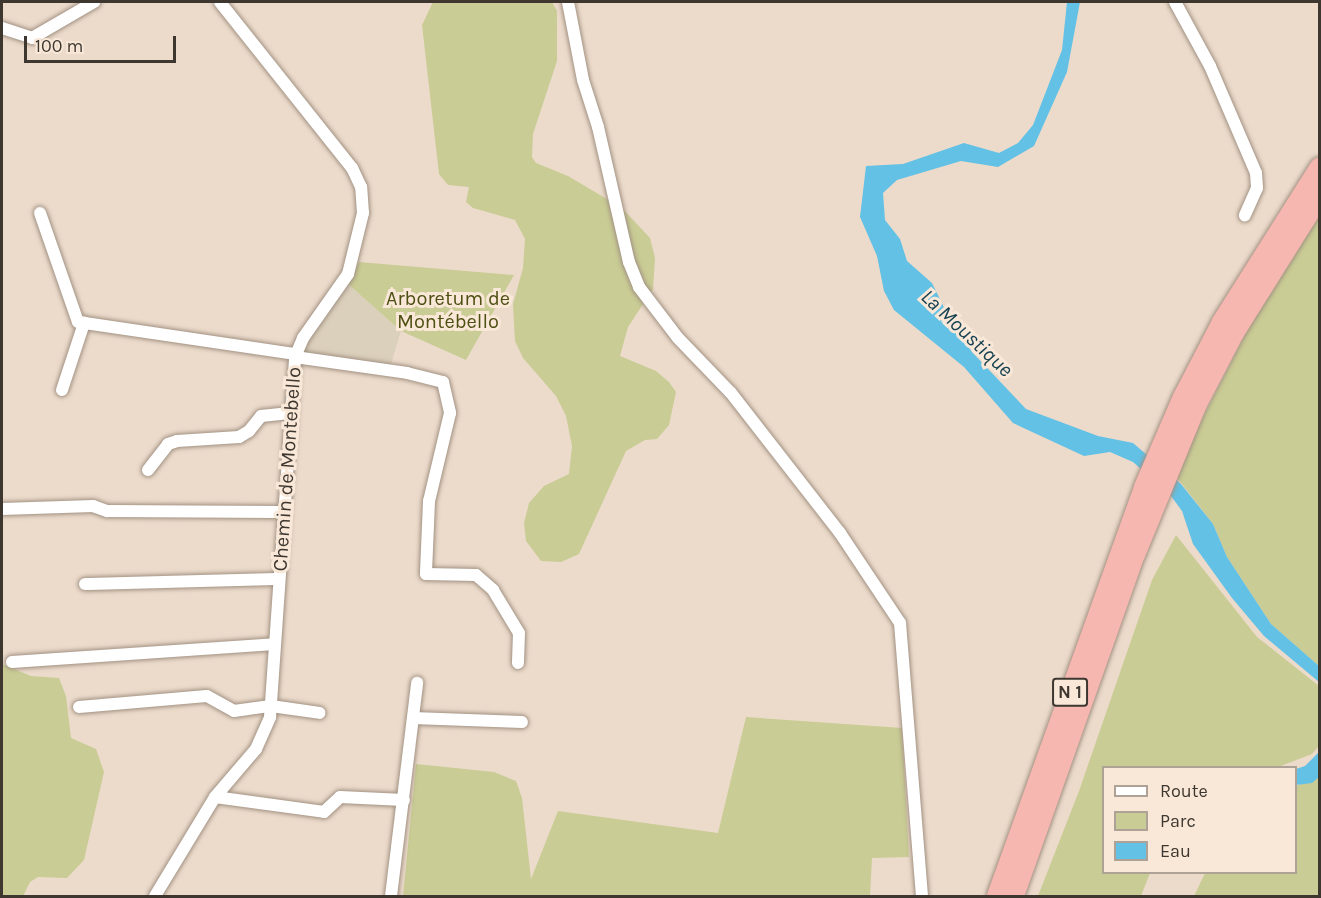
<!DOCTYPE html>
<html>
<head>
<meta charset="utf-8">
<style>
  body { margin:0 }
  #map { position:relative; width:1321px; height:898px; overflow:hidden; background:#ecdbcb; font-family:Karla,sans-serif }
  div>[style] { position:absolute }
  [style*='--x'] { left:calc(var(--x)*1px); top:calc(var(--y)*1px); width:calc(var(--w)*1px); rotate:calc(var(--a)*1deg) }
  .education>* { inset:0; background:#dbd0bc }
  .green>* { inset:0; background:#c9cc94 }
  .water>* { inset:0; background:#62c1e5 }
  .roads { filter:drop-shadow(0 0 2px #a29283) drop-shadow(0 0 2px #a29283) }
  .minor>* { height:12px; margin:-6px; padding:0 6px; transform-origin:6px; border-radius:6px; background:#fff }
  .trunk>* { height:20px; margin:-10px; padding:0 10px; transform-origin:10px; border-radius:10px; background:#f6b7b0 }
  span { translate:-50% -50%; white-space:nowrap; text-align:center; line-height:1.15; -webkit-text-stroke:6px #f9e8d8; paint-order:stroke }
  .shield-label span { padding:2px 4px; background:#f9e8d8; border:2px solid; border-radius:4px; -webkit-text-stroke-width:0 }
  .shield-label { font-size:18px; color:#3d3730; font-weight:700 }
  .park-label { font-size:20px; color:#4e4f12 }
  .street-label { font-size:20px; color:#3d3730 }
  .water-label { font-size:21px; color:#184352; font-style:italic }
  .frame { position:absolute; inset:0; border:3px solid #3d3730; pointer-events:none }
  .legend { position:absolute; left:1102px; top:766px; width:195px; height:108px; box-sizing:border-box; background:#f9e8d8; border:2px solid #aea195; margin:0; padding:8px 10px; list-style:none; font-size:18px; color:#3d3730 }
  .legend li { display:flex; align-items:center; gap:12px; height:30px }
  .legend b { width:30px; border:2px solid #aea195 }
  .scale { position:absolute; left:24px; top:36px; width:152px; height:27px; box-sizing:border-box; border:3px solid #3d3730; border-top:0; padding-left:8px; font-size:18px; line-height:21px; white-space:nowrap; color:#3d3730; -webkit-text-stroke:4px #f9e8d8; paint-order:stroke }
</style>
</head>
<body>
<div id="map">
  <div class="education">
    <div style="clip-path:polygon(344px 280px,401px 331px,388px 374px,296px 354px)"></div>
  </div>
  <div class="green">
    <div style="clip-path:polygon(433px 2px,552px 2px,557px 11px,557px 61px,533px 134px,532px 157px,536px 163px,568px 176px,622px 208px,650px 238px,655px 258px,653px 289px,628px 327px,620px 356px,656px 371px,669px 382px,676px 392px,669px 425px,657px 439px,645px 440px,626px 451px,579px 554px,561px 562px,541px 561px,526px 541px,524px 523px,529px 503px,544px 486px,569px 474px,572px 446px,566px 416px,556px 396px,523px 358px,515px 341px,513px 304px,523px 268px,525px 239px,515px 220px,473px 208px,466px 202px,469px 187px,448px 185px,439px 174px,422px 25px)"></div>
    <div style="clip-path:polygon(1319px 213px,1319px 666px,1271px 624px,1227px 557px,1213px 524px,1174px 474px,1247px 331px)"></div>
    <div style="clip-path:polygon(359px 262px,514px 275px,466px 360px,401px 331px,347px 283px)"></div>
    <div style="clip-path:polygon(1176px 535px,1257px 637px,1319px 686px,1319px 746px,1312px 754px,1278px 767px,1104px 768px,1104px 872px,1150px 873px,1141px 896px,1038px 896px,1079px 791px,1152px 580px)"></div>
    <div style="clip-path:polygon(2px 664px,31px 676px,59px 678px,66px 696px,71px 738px,96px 749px,104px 772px,84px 860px,67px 878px,38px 877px,30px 882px,23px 896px,2px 896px)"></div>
    <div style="clip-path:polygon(746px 717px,902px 728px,909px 857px,872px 858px,870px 896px,403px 896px,416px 764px,494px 772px,516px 781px,522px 798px,531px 879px,558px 811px,718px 833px)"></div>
    <div style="clip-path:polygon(1319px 777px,1319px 896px,1194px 896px,1205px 873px,1296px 872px,1296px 786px)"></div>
  </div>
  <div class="water">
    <div style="clip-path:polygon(1067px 2px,1080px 2px,1067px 72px,1034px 146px,998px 167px,961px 161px,897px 180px,883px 193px,885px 220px,900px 239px,907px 261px,932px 283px,951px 322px,972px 352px,1026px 409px,1098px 436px,1133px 443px,1181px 484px,1213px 524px,1227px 557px,1271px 624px,1319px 666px,1319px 682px,1264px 636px,1232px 598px,1193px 544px,1182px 511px,1171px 496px,1133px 462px,1110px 452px,1084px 456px,1013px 423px,964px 367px,894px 310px,884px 291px,877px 256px,860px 217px,866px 166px,903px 164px,964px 143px,999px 153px,1018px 143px,1033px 125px,1062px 50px)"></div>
    <div style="clip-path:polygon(1319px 752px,1319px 777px,1312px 783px,1296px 785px,1296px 769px,1305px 766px)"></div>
  </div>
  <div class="roads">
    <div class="minor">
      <div style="--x:568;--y:2;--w:79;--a:79.1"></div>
      <div style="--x:583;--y:80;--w:49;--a:72.3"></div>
      <div style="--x:598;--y:127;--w:139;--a:77.1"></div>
      <div style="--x:629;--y:262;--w:27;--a:68"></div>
      <div style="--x:639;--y:287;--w:64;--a:52.6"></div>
      <div style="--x:678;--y:338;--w:76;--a:46.1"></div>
      <div style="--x:731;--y:393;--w:177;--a:52.1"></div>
      <div style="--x:840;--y:533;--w:108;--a:56.3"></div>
      <div style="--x:900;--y:623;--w:274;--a:85.4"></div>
      <div style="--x:1175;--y:2;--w:73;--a:61.3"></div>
      <div style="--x:1210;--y:66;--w:116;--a:66.7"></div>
      <div style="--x:1256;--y:173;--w:15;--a:86"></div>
      <div style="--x:1257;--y:188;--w:30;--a:114"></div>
      <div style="--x:2;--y:28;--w:32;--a:18"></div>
      <div style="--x:32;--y:38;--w:72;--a:-30.1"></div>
      <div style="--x:40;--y:213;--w:115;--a:70.8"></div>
      <div style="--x:78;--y:322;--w:220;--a:8.4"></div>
      <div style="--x:295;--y:357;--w:113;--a:8.1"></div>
      <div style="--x:407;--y:373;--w:37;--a:14"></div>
      <div style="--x:443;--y:382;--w:32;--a:77"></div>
      <div style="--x:450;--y:413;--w:90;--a:103.4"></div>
      <div style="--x:429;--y:501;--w:73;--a:92.4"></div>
      <div style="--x:426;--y:574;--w:50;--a:1.1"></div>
      <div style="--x:476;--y:575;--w:23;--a:41"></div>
      <div style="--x:493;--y:590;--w:50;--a:58.8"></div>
      <div style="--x:519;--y:633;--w:30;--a:92"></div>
      <div style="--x:62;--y:390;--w:71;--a:-71.8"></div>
      <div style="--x:148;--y:470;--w:33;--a:-52"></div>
      <div style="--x:168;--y:444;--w:9;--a:-18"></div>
      <div style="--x:177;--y:441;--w:62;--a:-3.7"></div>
      <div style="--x:239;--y:437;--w:12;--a:-31"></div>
      <div style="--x:249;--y:431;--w:19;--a:-51"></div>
      <div style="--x:261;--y:416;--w:29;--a:-6"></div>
      <div style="--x:2;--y:509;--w:91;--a:-1.9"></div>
      <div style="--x:93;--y:506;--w:15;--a:20"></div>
      <div style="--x:107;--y:511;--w:174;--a:0.3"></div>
      <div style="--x:85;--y:584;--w:194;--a:-1.5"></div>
      <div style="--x:12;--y:662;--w:263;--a:-3.9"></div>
      <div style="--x:79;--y:707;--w:128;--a:-4.9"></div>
      <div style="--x:207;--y:696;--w:31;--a:29"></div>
      <div style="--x:234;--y:711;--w:37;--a:-8"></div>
      <div style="--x:271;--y:706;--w:49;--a:8.1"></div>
      <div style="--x:413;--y:718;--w:109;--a:2.1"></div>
      <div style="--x:215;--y:797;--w:110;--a:7.8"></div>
      <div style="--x:324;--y:812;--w:22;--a:-43"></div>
      <div style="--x:340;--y:797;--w:64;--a:2.7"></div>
      <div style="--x:155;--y:896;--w:116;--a:-58.8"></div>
      <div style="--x:215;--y:797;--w:63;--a:-49.5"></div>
      <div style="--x:256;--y:749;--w:35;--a:-66"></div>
      <div style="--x:270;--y:717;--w:361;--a:-86"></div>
      <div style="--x:295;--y:357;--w:21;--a:-67"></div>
      <div style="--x:303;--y:338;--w:78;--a:-54.9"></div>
      <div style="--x:348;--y:274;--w:63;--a:-76.2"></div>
      <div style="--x:363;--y:213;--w:26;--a:-94"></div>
      <div style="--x:361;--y:187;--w:21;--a:-115"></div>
      <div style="--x:352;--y:168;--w:212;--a:-128.5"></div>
      <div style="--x:391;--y:896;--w:215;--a:-83"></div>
    </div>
    <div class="trunk">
      <div style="--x:997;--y:896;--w:435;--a:-70.2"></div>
      <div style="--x:1144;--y:487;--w:98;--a:-66.6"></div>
      <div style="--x:1183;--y:397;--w:85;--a:-62.5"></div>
      <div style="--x:1222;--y:322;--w:183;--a:-57.7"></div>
      <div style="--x:1014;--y:896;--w:362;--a:-70.5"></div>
      <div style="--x:1135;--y:555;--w:163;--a:-67.7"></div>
      <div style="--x:1197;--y:404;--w:80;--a:-62.5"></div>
      <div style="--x:1234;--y:333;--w:162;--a:-57.9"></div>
    </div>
  </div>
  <div class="shield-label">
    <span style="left:1070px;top:692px">N 1</span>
  </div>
  <div class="park-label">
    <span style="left:448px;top:310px">Arboretum de<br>Montébello</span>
  </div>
  <div class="street-label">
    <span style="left:287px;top:469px;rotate:-86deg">Chemin de Montebello</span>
  </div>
  <div class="water-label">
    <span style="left:967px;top:333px;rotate:43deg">La Moustique</span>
  </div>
  <div class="frame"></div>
  <ul class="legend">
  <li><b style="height:8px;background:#fff"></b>Route</li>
  <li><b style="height:16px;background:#c9cc94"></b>Parc</li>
  <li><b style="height:16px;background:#62c1e5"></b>Eau</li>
  </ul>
  <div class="scale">100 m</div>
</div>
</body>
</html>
